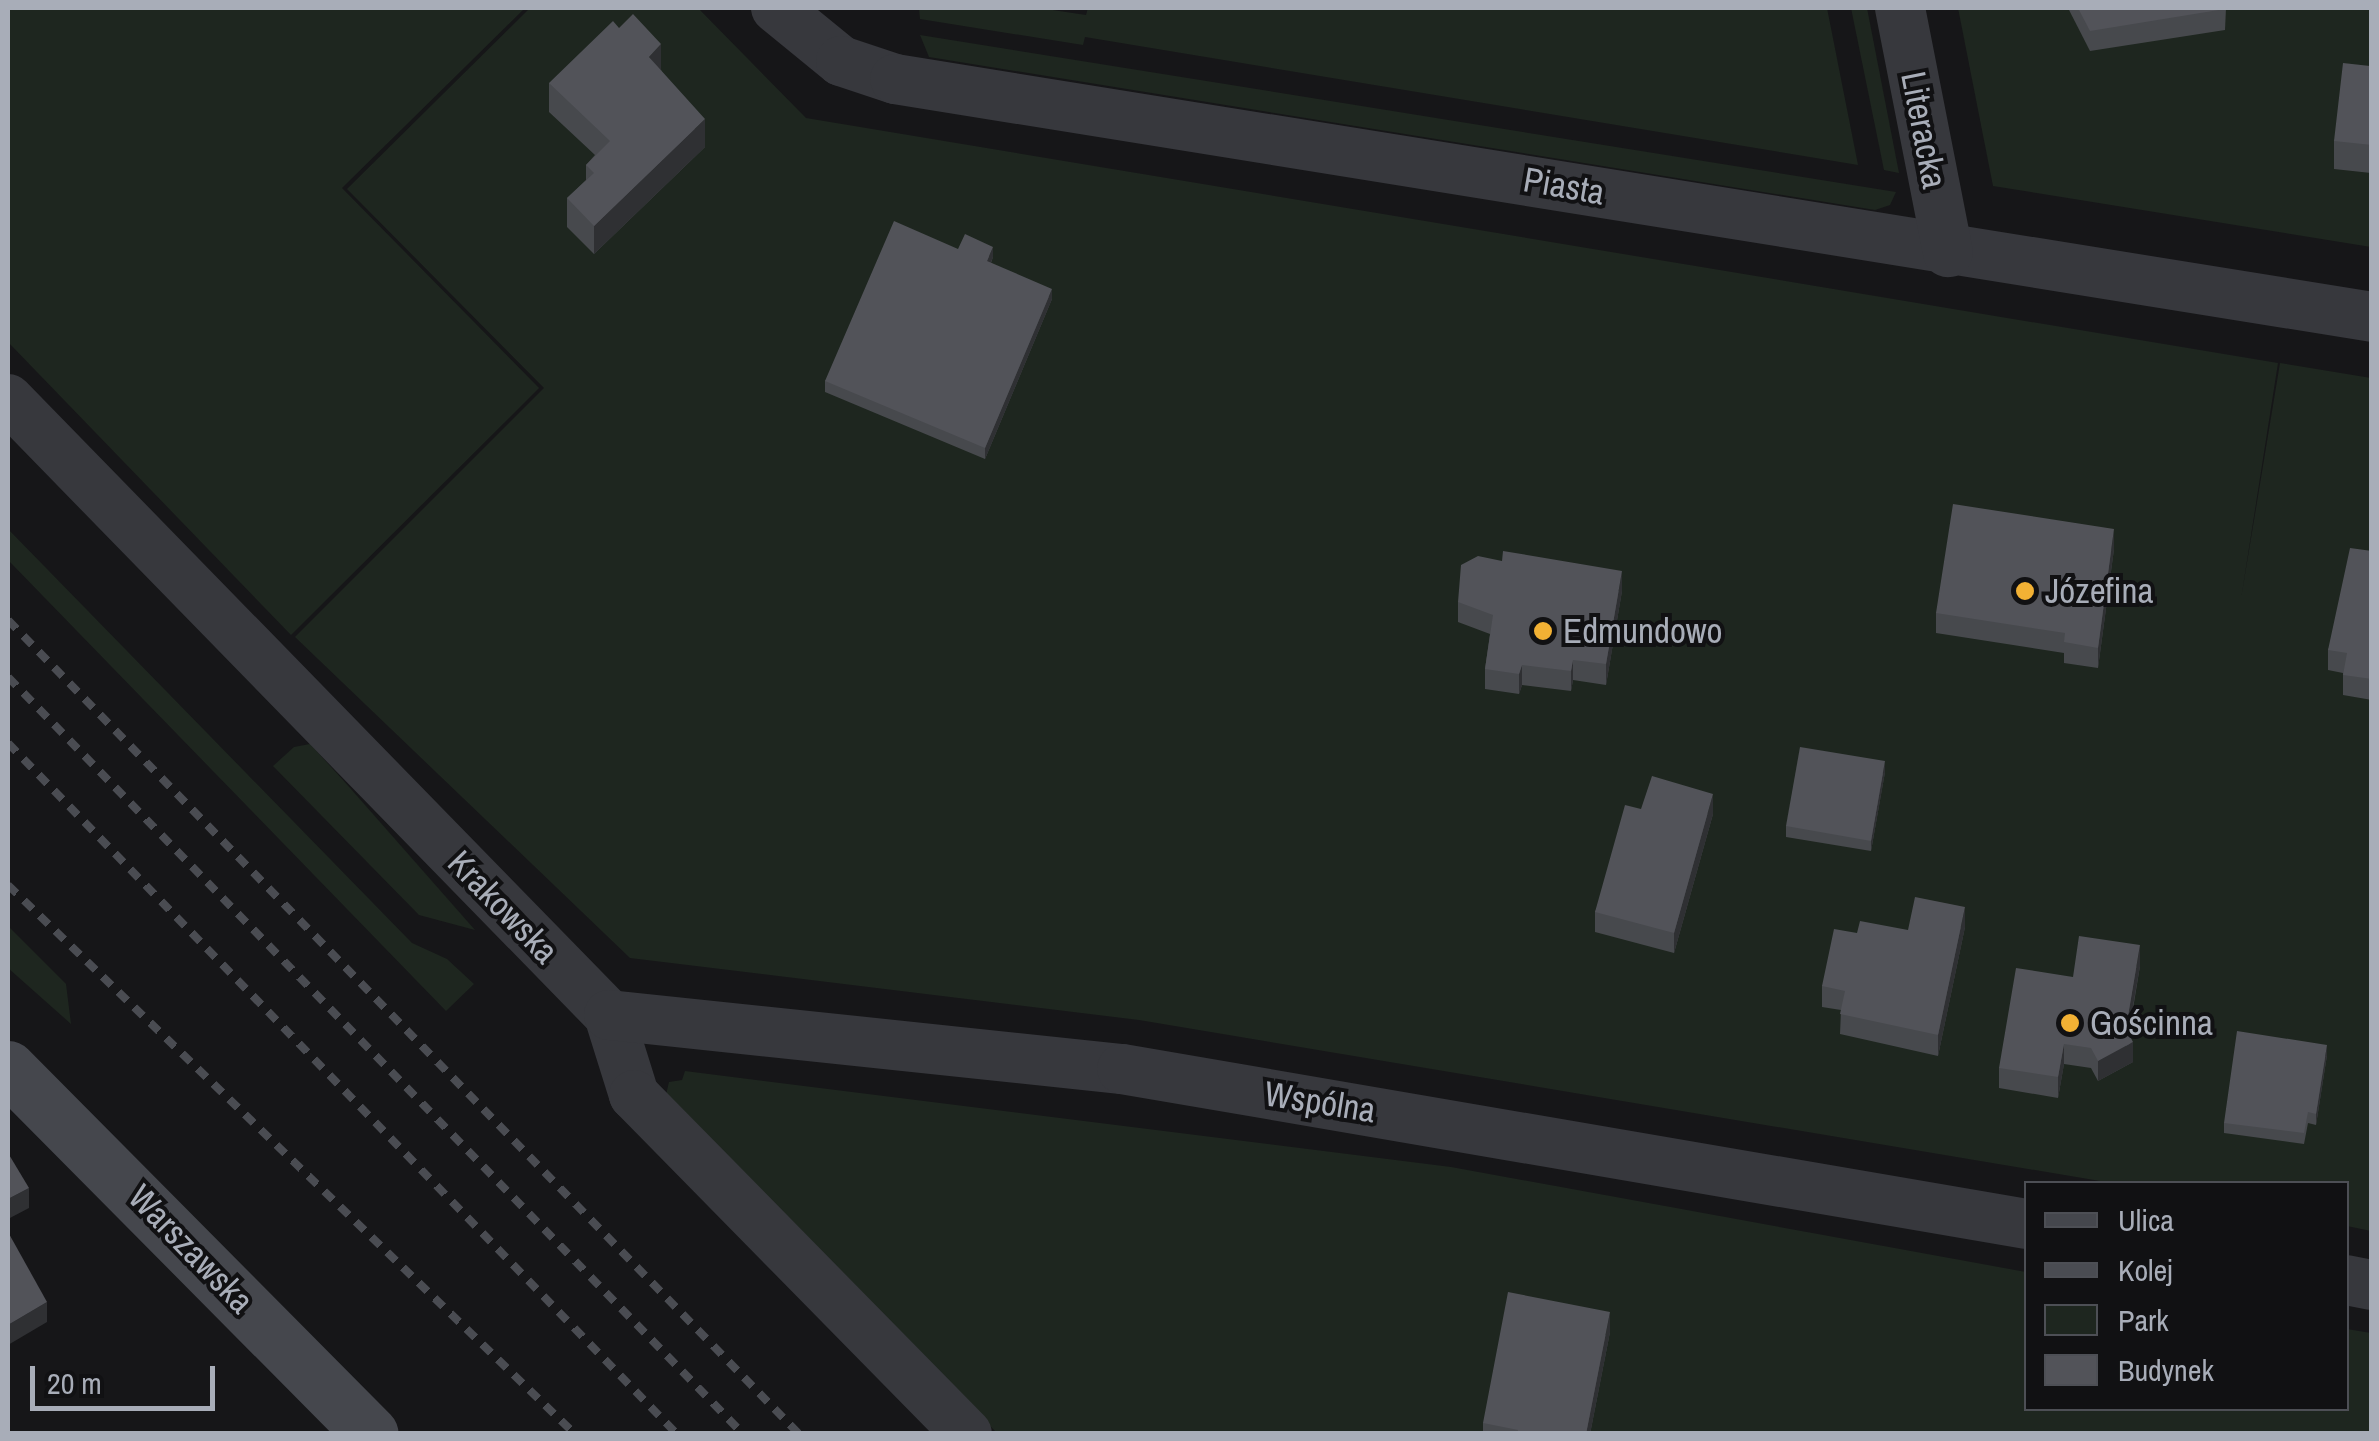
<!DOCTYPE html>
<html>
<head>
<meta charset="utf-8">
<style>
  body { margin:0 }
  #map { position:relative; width:2379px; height:1441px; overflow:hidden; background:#161618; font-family:"Archivo Narrow",sans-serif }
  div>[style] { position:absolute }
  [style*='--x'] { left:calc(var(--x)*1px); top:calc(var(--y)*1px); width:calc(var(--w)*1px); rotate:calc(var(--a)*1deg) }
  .green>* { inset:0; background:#1e261f }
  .street>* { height:50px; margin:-25px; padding:0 25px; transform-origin:25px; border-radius:25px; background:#37383d }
  .secondary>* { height:55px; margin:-27.5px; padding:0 27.5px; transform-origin:27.5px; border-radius:27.5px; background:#45474d }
  .rail>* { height:8px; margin-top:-4px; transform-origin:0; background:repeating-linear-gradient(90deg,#4a4c52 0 12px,transparent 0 22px) }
  .wall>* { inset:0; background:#47494d }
  .shaded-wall>* { inset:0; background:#2f3033 }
  .building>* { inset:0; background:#525359 }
  .dots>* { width:28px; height:28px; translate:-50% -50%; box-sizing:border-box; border:5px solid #111113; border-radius:50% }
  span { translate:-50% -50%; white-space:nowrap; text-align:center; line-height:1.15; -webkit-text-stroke:8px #111113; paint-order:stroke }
  .street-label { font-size:35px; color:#a8adb8 }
  .poi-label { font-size:35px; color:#a8adb8 }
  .left { translate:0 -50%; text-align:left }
  .frame { position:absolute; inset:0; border:10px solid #a8adb8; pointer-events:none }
  .legend { position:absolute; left:2024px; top:1181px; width:325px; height:230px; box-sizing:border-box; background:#111113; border:2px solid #4d4f55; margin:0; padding:12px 18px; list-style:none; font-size:30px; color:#a8adb8 }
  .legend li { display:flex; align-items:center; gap:20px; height:50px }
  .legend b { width:50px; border:2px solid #4d4f55 }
  .scale { position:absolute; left:30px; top:1366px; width:185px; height:45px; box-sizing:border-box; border:5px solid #a8adb8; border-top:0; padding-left:12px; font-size:30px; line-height:35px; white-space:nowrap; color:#a8adb8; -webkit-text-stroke:8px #111113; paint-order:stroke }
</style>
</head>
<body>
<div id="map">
  <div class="green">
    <div style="clip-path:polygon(8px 8px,525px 8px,342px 188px,539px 388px,291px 635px,8px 342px)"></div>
    <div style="clip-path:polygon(530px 8px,698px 8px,806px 118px,2278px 363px,2241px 599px,2280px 363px,2371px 378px,2371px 1231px,2347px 1226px,2346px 1184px,2112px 1183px,1139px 1020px,630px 958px,295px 637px,544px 388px,347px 189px)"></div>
    <div style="clip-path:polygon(919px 8px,1039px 8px,1086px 15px,1088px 8px,1827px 8px,1858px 165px,1085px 37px,1083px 45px,920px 19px)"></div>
    <div style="clip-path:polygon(1851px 8px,1867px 8px,1899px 173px,1884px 170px)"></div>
    <div style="clip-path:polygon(1958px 8px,2371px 8px,2371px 247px,1993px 186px)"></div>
    <div style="clip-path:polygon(920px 35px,1896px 192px,1890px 205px,1875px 210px,929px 57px)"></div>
    <div style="clip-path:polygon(8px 529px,412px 943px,447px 959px,474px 984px,446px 1011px,8px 560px)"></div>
    <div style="clip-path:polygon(310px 744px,343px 780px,475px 930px,419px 915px,273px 766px,294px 747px)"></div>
    <div style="clip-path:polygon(8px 926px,66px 984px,71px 1024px,8px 968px)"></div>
    <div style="clip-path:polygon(685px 1071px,1451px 1167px,2026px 1272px,2026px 1408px,2346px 1408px,2347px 1329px,2371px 1333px,2371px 1433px,997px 1433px,665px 1099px,669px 1082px,682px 1080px)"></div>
  </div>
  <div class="street">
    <div style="--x:776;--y:8;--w:84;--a:39.2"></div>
    <div style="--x:841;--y:61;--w:57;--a:18.4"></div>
    <div style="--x:895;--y:79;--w:1496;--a:9.15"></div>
    <div style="--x:1900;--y:8;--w:249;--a:78.9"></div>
    <div style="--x:8;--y:399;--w:861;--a:45.71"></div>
    <div style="--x:609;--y:1015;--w:84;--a:72.6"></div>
    <div style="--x:634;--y:1095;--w:475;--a:45.5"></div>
    <div style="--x:609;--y:1015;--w:516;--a:6.01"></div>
    <div style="--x:1122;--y:1069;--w:917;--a:9.73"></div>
    <div style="--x:2346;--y:1280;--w:26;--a:11"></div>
  </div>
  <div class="secondary">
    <div style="--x:8;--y:1068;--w:515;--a:45.24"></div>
  </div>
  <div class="rail">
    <div style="--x:8;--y:620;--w:1135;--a:45.82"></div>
    <div style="--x:8;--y:677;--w:1055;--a:45.84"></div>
    <div style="--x:8;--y:743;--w:962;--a:45.93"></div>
    <div style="--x:8;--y:885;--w:789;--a:44.08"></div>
  </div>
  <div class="wall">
    <div style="clip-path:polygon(2068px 8px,2226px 8px,2225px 30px,2090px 51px)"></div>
    <div style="clip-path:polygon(2371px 49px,2372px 188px,2371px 173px,2334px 169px,2334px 141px,2370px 66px)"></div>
    <div style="clip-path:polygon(661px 70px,705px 147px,594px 254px,567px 227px,567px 198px,586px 180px,586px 165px,595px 155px,549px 112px,549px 83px)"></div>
    <div style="clip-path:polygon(958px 249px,993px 257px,991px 263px,1052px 299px,985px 459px,825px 392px,825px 381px)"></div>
    <div style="clip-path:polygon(2114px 549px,2098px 668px,2064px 663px,2064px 653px,1936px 633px,1936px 613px)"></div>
    <div style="clip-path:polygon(2372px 551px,2372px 700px,2343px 695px,2343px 673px,2328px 670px,2328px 650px)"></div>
    <div style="clip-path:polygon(1622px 591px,1606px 685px,1573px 680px,1571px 691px,1522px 685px,1519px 694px,1485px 689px,1485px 669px,1490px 634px,1458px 622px,1458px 602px)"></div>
    <div style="clip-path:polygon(1885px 772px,1871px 851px,1786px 837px,1786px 826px)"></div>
    <div style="clip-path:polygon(1641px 809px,1713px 814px,1674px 953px,1595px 932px,1595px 912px)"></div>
    <div style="clip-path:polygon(1965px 927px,1938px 1056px,1840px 1034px,1841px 1010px,1822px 1007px,1822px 986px,1857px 933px)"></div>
    <div style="clip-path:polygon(2140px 966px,2129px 1033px,2133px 1062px,2098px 1081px,2091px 1068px,2064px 1064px,2058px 1098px,1999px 1088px,1999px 1068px,2073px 977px)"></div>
    <div style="clip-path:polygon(2327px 1055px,2316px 1125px,2308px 1123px,2304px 1144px,2224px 1133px,2224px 1123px)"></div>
    <div style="clip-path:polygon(1610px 1332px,1590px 1434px,1483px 1434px,1483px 1423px)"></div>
  </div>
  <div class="shaded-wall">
    <div style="clip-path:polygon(661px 44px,661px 72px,649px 57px)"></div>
    <div style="clip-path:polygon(705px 119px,705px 147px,594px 254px,594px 226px)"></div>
    <div style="clip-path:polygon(993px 247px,993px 257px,987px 272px,987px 261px)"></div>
    <div style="clip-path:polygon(1052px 289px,1052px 299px,985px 459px,985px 448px)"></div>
    <div style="clip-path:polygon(2114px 529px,2114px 549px,2098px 668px,2098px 648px)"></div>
    <div style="clip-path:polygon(1622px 571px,1622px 591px,1606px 685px,1606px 664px)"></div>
    <div style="clip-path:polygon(1573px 660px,1573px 680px,1571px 691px,1571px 671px)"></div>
    <div style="clip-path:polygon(1522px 665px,1522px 685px,1519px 694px,1519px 674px)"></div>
    <div style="clip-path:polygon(1885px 761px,1885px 772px,1871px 851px,1871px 841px)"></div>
    <div style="clip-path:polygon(1713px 794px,1713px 814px,1674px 953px,1674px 933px)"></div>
    <div style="clip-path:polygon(1965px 907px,1965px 927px,1938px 1056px,1938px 1035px)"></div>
    <div style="clip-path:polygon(2140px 945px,2140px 966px,2126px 1046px,2133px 1042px,2133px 1062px,2098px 1081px,2098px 1061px,2126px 1028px)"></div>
    <div style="clip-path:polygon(2064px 1044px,2064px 1064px,2058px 1098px,2058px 1077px)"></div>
    <div style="clip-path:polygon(2327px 1045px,2327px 1055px,2316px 1125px,2316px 1114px)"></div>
    <div style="clip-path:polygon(29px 1188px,29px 1208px,8px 1219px,8px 1199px)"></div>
    <div style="clip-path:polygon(47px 1302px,47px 1322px,8px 1345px,8px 1325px)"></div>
    <div style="clip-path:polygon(1610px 1312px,1610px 1332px,1590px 1434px,1586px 1434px)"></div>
  </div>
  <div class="building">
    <div style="clip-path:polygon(2078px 8px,2225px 8px,2225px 9px,2090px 31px)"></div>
    <div style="clip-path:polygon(633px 14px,661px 44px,649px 57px,705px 119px,594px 226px,567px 198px,594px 173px,586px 165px,610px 141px,549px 83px,613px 21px,619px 28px)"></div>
    <div style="clip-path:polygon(2371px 49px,2372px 145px,2334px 141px,2343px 63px,2370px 66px)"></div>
    <div style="clip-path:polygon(894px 221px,958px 249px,965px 234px,993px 247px,987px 261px,1052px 289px,985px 448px,825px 381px)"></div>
    <div style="clip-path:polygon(1953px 504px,2114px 529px,2098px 648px,2064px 642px,2065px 633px,1936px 613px)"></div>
    <div style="clip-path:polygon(2350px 548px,2372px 551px,2372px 679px,2343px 675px,2347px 653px,2328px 650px)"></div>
    <div style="clip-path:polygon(1503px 551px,1622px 571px,1606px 664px,1573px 660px,1571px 671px,1522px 665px,1519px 674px,1485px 669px,1493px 615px,1458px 602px,1461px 565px,1478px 556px,1502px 561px)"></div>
    <div style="clip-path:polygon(1800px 747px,1885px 761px,1871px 841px,1786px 826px)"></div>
    <div style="clip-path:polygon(1652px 776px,1713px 794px,1674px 933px,1595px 912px,1625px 805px,1641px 809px)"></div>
    <div style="clip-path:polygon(1915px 897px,1965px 907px,1938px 1035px,1840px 1014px,1845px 991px,1822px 986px,1834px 929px,1857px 933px,1860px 921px,1908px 930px)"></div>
    <div style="clip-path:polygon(2079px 936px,2140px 945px,2126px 1028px,2133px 1042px,2098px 1061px,2091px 1048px,2064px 1044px,2058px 1077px,1999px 1068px,2016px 968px,2073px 977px)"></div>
    <div style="clip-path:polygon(2237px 1031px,2327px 1045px,2316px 1114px,2308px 1112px,2304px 1133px,2224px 1123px)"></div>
    <div style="clip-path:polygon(8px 1153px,29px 1188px,8px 1199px)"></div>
    <div style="clip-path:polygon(8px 1232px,47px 1302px,8px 1325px)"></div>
    <div style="clip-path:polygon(1508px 1292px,1610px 1312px,1586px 1434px,1517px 1434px,1518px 1430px,1483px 1423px)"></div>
  </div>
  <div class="dots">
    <div style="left:2025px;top:591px;background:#f2b134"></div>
    <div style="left:1543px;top:631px;background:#f2b134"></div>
    <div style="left:2070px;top:1023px;background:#f2b134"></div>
  </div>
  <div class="street-label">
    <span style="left:1924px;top:130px;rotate:79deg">Literacka</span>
    <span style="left:1564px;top:186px;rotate:10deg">Piasta</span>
    <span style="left:503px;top:907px;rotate:46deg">Krakowska</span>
    <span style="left:1320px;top:1102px;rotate:9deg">Wspólna</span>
    <span style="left:191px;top:1249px;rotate:46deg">Warszawska</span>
  </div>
  <div class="poi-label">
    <span class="left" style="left:2045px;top:591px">Józefina</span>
    <span class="left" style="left:1563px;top:631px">Edmundowo</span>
    <span class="left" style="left:2090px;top:1023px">Gościnna</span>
  </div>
  <div class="frame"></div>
  <ul class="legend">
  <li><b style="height:12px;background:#45474d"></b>Ulica</li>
  <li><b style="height:12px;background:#4a4c52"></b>Kolej</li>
  <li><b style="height:28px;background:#1e261f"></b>Park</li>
  <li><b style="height:28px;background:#525359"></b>Budynek</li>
  </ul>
  <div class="scale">20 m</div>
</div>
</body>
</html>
